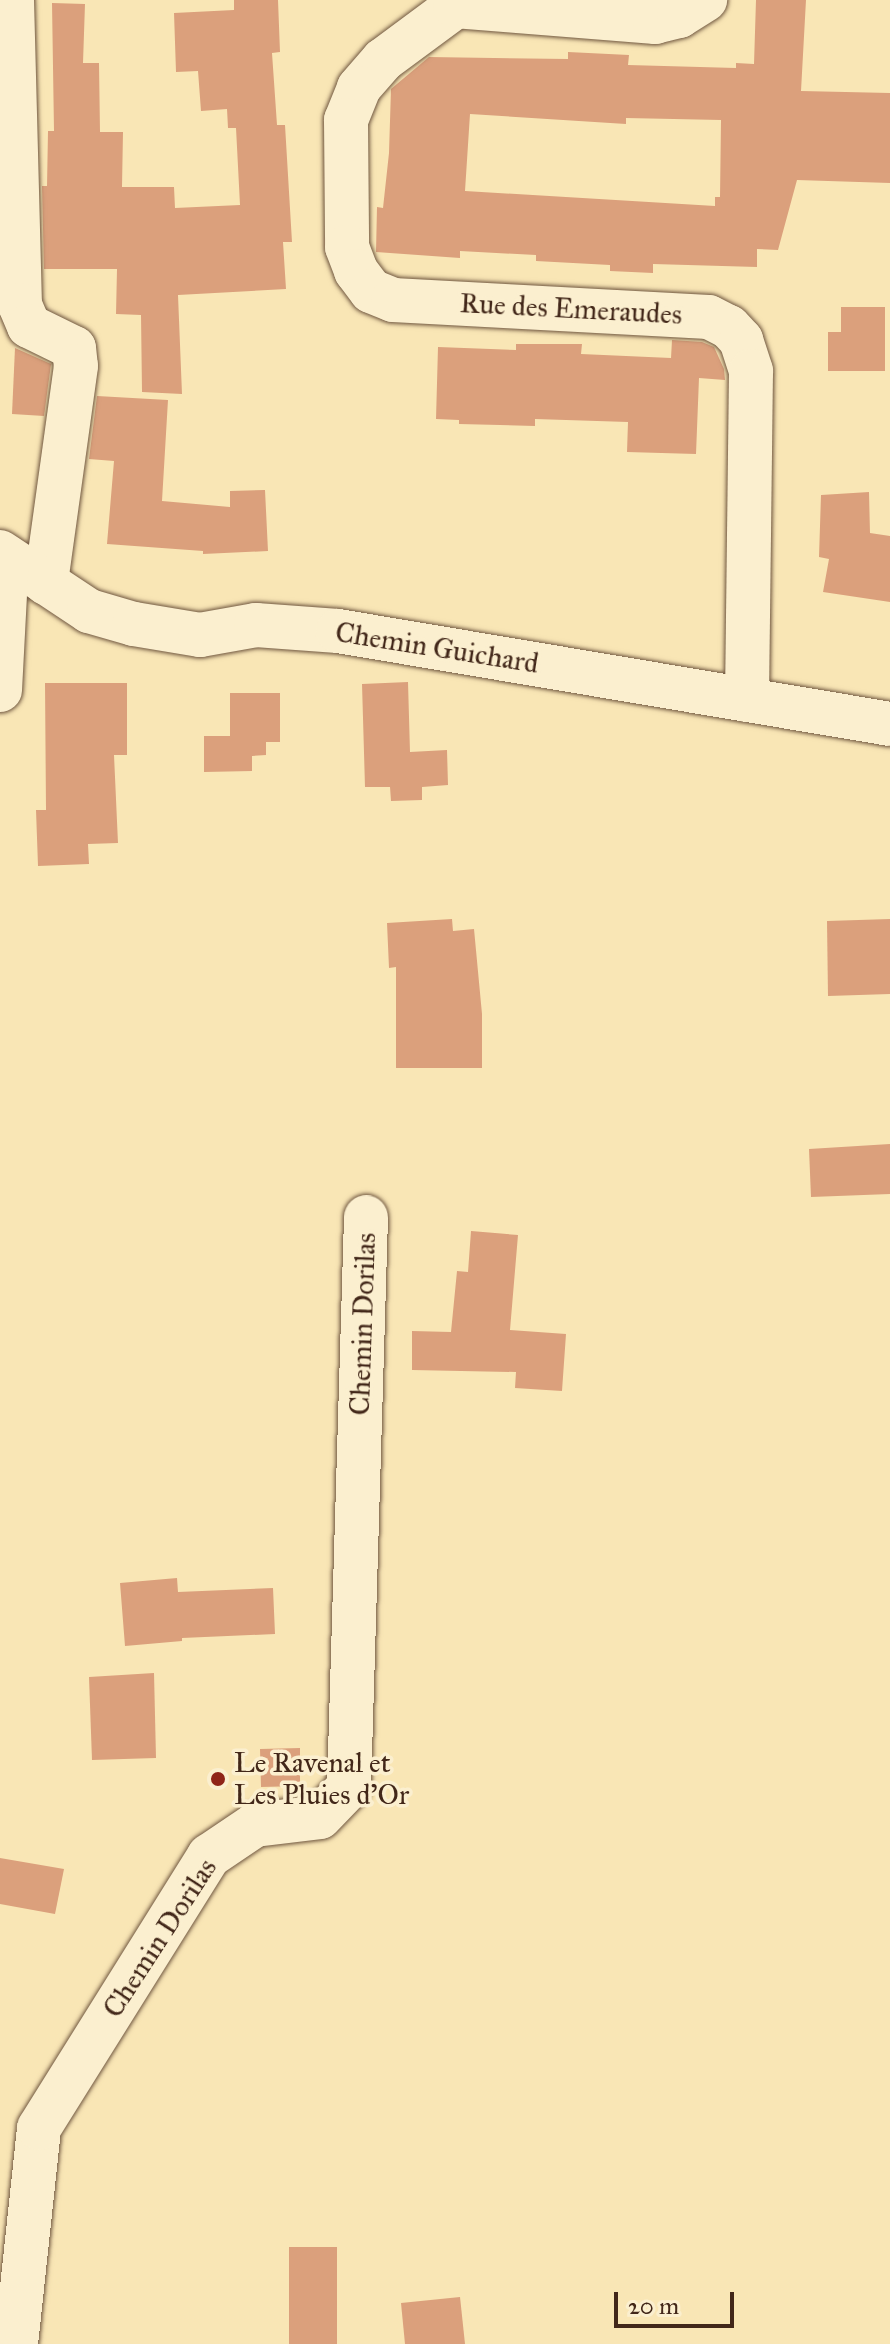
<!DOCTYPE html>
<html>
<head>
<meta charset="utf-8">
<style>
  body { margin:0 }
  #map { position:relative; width:890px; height:2344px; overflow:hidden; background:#f9e6b5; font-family:"IM FELL Great Primer",serif }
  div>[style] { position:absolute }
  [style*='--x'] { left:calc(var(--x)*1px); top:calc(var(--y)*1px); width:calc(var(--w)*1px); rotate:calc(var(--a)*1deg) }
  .building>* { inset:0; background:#dba07c }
  .roads { filter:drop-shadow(0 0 2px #705740) drop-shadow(0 0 2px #705740) }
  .minor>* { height:44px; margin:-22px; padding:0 22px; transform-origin:22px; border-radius:22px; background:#fbefcf }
  .dots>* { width:22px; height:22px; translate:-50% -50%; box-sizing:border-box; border:4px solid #fbefcf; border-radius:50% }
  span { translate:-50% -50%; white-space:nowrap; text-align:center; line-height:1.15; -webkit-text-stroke:7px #fbefcf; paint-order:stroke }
  .street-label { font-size:28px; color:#422719 }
  .poi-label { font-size:28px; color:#422719 }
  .left { translate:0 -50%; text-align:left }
  .scale { position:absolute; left:614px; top:2292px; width:120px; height:36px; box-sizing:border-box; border:4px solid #422719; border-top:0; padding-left:10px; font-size:24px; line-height:28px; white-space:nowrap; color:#422719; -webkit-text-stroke:6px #fbefcf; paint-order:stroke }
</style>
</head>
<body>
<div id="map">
  <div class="building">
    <div style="clip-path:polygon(234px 0,278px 0,280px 52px,272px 53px,277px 125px,285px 125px,292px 242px,283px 242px,286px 289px,178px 295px,182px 394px,142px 392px,141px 315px,116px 314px,117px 269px,44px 269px,42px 186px,47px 186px,48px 131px,54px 131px,52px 3px,85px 4px,83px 63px,99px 63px,100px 132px,123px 132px,122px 187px,174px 187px,175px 208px,240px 205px,236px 128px,228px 128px,227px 109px,201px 111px,198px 71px,176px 72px,174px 13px,234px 10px)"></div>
    <div style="clip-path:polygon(evenodd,756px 0,806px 0,801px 91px,890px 93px,890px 183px,797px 180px,778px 250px,757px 249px,757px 267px,653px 264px,653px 273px,610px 271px,610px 265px,536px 261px,536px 255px,460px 251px,460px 258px,376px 252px,377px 207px,383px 208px,389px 153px,391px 89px,429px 57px,568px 59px,568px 52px,629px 55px,628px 65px,736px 68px,736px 63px,754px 64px,756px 0,470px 114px,626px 124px,626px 118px,721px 120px,720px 197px,715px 197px,715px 206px,465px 191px,470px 114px)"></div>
    <div style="clip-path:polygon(841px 307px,885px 307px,885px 371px,828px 371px,828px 332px,841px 332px)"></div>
    <div style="clip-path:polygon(672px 340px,702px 342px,714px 347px,724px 369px,725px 380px,699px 378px,696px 454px,627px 452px,628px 422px,535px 419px,535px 426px,459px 424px,459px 420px,436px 419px,438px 347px,516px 350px,516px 344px,582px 344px,581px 354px,671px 358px)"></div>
    <div style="clip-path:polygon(15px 348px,51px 364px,44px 416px,12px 414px)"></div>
    <div style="clip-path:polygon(97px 396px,168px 400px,162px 501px,230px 507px,230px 491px,265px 490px,268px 551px,203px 554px,203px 551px,107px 544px,114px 461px,89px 459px)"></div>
    <div style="clip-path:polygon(869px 492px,870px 533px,890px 536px,890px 602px,823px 592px,829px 559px,819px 557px,821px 495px)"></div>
    <div style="clip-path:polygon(408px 682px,410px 752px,447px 750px,448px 785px,422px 787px,422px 800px,391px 801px,390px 787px,365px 787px,362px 684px)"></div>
    <div style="clip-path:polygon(45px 683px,127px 683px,127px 755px,114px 755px,118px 843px,88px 844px,89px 864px,38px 866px,36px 810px,46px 810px)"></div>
    <div style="clip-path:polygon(230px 693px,280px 693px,280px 742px,266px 742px,266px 755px,252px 756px,252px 771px,204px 772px,204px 736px,230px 736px)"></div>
    <div style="clip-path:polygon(452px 919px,453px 931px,474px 929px,482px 1014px,482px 1068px,396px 1068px,396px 967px,389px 968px,387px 923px)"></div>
    <div style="clip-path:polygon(890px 919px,890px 994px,828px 996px,827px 921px)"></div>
    <div style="clip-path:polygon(890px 1144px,890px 1194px,811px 1197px,809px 1149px)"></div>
    <div style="clip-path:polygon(471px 1231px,518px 1235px,510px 1330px,566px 1334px,562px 1391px,515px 1388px,516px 1372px,412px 1370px,412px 1331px,451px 1332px,457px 1271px,468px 1272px)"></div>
    <div style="clip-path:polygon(177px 1578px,178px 1592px,273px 1588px,275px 1634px,182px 1638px,182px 1641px,125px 1646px,120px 1583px)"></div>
    <div style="clip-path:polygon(154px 1673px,156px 1758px,92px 1760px,89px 1677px)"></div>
    <div style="clip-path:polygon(300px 1748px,300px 1786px,261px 1787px,260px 1749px)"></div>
    <div style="clip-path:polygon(0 1858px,64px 1869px,55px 1914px,0 1904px)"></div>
    <div style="clip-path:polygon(289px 2247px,337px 2247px,337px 2344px,289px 2344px)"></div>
    <div style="clip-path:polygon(460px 2297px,465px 2344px,405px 2344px,401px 2303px)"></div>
  </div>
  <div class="roads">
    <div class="minor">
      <div style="--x:12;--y:0;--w:305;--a:88.5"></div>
      <div style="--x:20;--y:305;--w:23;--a:67"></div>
      <div style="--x:29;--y:326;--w:50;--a:26.1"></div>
      <div style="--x:74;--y:348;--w:18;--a:84"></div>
      <div style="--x:76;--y:366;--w:219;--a:97.9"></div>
      <div style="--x:464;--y:0;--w:101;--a:143.5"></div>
      <div style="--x:383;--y:60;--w:37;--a:131"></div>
      <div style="--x:359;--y:88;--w:35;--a:112"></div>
      <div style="--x:346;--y:120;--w:127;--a:89.5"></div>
      <div style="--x:347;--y:247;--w:26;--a:69"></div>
      <div style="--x:356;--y:271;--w:25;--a:53"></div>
      <div style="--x:371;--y:291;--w:24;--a:22"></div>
      <div style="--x:393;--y:300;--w:316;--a:3.1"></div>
      <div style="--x:709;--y:317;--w:22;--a:27"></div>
      <div style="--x:729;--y:327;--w:18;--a:47"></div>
      <div style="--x:741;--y:340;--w:33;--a:72"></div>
      <div style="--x:751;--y:371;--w:329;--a:90.7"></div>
      <div style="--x:455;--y:6;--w:201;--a:4.6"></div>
      <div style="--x:655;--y:22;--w:25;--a:-14"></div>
      <div style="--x:679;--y:16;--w:31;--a:-32"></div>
      <div style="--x:0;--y:552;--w:107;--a:33.5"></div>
      <div style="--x:89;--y:611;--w:47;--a:16.1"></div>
      <div style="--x:134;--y:624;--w:67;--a:9.5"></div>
      <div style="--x:200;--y:635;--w:57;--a:-10.1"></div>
      <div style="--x:256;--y:625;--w:82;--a:4.2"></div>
      <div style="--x:338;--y:631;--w:560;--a:9.56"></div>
      <div style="--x:0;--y:690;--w:133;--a:-87"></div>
      <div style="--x:16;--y:2344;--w:217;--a:-83.9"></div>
      <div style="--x:39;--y:2128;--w:321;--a:-58"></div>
      <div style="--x:209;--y:1856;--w:55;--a:-34"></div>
      <div style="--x:255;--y:1825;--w:65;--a:-7"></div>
      <div style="--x:320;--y:1817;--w:42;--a:-46"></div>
      <div style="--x:349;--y:1787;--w:570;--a:-88.29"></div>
    </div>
  </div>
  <div class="dots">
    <div style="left:218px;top:1779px;background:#8f2418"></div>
  </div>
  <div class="street-label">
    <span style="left:571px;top:309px;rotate:3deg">Rue des Emeraudes</span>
    <span style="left:437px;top:648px;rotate:9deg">Chemin Guichard</span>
    <span style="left:363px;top:1324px;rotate:-88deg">Chemin Dorilas</span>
    <span style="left:160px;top:1938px;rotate:-57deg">Chemin Dorilas</span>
  </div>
  <div class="poi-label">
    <span class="left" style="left:234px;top:1779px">Le Ravenal et<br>Les Pluies d'Or</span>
  </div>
  <div class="scale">20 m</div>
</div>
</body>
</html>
